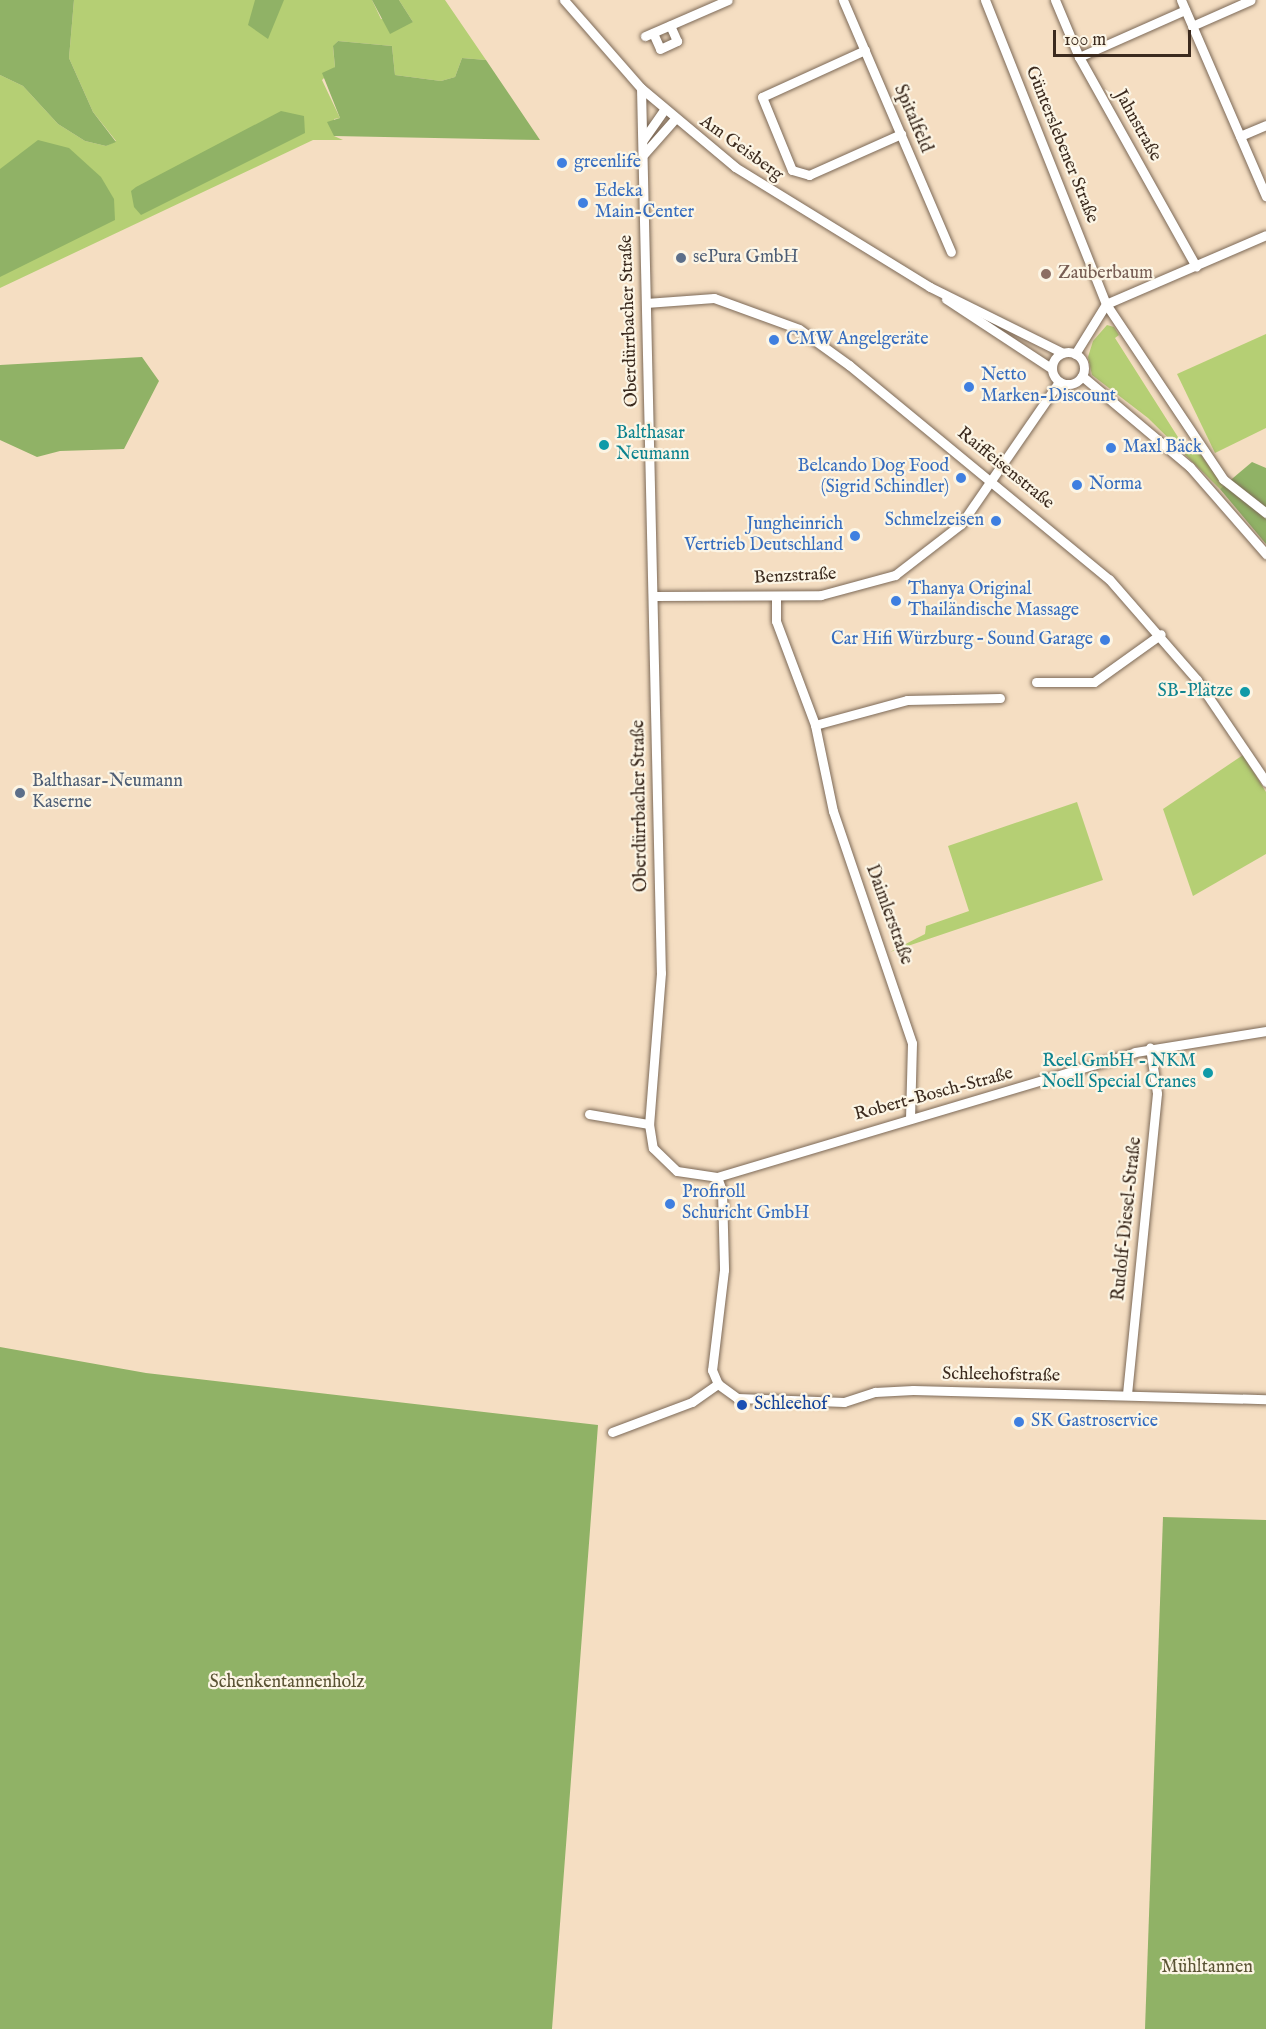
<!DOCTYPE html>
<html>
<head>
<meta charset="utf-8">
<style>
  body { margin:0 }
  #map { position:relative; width:1266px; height:2029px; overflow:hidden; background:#f5dec2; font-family:"IM FELL English",serif }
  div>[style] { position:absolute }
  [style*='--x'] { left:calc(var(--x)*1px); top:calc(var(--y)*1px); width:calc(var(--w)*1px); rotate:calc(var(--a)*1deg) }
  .green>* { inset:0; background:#b5cf74 }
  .forest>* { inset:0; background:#90b266 }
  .roads { filter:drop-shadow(0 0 2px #7c6957) drop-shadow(0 0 2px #7c6957) }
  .minor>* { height:9px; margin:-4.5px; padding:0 4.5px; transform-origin:4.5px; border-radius:4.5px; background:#fff }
  .minor>.ring { margin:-4.5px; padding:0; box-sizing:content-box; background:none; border:9px solid #fff; border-radius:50% }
  .dots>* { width:16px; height:16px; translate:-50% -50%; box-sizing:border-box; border:3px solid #fcf5e5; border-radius:50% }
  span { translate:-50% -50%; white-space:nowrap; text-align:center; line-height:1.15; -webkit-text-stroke:4.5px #fcf5e5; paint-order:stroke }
  .street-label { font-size:18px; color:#3b2a1e }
  .shop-label { font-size:18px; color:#366cbe }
  .left { translate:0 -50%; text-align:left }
  .right { translate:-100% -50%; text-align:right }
  .service-label { font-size:18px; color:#4e5e75 }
  .education-label { font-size:18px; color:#785e54 }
  .culture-label { font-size:18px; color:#0d838f }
  .transit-label { font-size:18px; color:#164399 }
  .park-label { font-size:18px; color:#5a5334 }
  .scale { position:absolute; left:1053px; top:30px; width:138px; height:27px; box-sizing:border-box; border:3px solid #3b2a1e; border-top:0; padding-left:8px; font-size:18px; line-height:21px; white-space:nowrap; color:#3b2a1e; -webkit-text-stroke:4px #fcf5e5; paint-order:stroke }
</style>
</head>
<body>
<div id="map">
  <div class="green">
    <div style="clip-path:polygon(74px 0,372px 0,381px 19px,413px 22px,399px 0,445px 0,486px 60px,462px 58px,455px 77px,441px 81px,395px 75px,392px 46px,338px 41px,333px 47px,335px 67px,322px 80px,340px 118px,334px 119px,334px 136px,343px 140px,313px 140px,0 288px,0 75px,23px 86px,58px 124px,85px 141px,106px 146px,116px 141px,93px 112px,69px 58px)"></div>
    <div style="clip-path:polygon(1107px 325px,1114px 327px,1119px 335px,1115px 338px,1183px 445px,1191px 441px,1224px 487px,1220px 489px,1148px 418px,1092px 375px,1088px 357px,1093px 341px)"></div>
    <div style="clip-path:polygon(1266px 334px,1266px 428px,1215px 453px,1177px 374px)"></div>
    <div style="clip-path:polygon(1243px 755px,1266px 792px,1266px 854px,1193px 896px,1163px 809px)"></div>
    <div style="clip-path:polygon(1077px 802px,1103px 880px,890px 952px,925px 934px,926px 926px,969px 911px,948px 846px)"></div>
  </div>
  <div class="forest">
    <div style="clip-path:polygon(0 0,74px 0,69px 58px,93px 112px,116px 142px,106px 146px,85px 141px,58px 124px,23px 86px,0 75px)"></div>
    <div style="clip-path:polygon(255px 0,284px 0,268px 39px,248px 25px)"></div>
    <div style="clip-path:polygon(372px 0,399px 0,413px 22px,390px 34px)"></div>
    <div style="clip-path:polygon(338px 41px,392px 46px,395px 75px,441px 81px,455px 77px,462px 58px,486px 60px,540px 140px,334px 136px,327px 122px,340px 118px,322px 73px,335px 67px,333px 46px)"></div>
    <div style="clip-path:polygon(281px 111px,304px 116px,305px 133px,141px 215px,134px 207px,131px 191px,136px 187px)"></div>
    <div style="clip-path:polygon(38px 140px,69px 148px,101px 177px,114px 199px,115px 220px,0 277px,0 169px)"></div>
    <div style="clip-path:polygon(142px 357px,159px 381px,124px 449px,60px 451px,37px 457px,0 440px,0 365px)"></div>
    <div style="clip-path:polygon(1252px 462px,1266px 468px,1266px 544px,1220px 489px)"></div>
    <div style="clip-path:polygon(0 1347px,146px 1373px,598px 1425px,552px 2029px,0 2029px)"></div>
    <div style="clip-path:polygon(1163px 1517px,1266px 1520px,1266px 2029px,1145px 2029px)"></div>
  </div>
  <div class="roads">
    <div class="minor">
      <div style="--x:564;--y:0;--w:117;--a:48.8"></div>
      <div style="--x:641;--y:88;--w:123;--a:40"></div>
      <div style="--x:735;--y:167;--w:229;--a:31.6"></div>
      <div style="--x:930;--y:287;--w:148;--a:26.4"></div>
      <div style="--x:843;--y:0;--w:274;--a:66.8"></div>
      <div style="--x:985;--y:0;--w:327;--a:68.3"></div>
      <div style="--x:1106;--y:304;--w:211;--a:56.2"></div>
      <div style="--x:1223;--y:479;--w:55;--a:38.3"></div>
      <div style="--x:1055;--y:0;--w:62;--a:67.2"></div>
      <div style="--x:1079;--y:57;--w:240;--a:60.8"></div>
      <div style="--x:1181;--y:0;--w:214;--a:66.6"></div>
      <div style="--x:1192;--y:26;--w:64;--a:-23.8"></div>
      <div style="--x:653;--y:33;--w:17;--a:66"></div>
      <div style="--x:660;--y:49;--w:19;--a:-25"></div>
      <div style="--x:677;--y:41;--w:17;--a:-114"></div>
      <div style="--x:645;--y:36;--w:90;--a:-23.4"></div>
      <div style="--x:865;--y:50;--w:113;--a:155.5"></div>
      <div style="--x:762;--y:97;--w:79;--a:67.7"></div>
      <div style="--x:792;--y:170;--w:18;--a:16"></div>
      <div style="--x:809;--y:175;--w:101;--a:-24"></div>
      <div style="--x:1079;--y:57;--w:116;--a:-23.9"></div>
      <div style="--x:641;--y:88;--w:885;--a:88.71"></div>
      <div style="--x:661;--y:973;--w:151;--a:94.5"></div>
      <div style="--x:649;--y:1124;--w:24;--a:81"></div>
      <div style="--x:653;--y:1148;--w:33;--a:44"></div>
      <div style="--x:677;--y:1171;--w:40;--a:8.5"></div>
      <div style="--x:717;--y:1177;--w:436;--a:-16.6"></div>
      <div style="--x:1135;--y:1052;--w:133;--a:-9.1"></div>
      <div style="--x:1240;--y:136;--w:28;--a:-23"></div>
      <div style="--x:643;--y:140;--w:37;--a:-55"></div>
      <div style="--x:643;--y:155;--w:47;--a:-48.5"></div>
      <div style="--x:946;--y:299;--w:126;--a:33.3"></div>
      <div style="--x:646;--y:303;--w:68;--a:-4.2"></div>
      <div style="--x:714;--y:298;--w:90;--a:20"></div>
      <div style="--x:799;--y:329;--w:62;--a:35.8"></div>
      <div style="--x:849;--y:365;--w:337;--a:39.5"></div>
      <div style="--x:1109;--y:579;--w:134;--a:48.9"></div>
      <div style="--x:1197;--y:680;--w:123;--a:55.9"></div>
      <div style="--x:1106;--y:304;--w:174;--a:-23.3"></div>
      <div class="ring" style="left:1052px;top:352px;width:23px;height:23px"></div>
      <div style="--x:1075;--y:354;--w:59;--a:-58.2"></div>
      <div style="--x:1082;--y:376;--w:141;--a:40.1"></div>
      <div style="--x:1190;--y:467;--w:116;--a:48.9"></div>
      <div style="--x:655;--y:596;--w:166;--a:-0.3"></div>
      <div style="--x:821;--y:595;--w:77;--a:-15.1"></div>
      <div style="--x:895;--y:575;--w:83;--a:-37.7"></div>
      <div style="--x:961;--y:524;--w:173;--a:-55.4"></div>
      <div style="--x:776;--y:596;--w:25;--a:90"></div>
      <div style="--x:776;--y:621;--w:111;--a:69.4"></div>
      <div style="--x:815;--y:725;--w:88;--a:78.2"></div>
      <div style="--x:833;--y:811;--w:245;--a:71.2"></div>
      <div style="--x:912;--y:1043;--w:76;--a:91.5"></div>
      <div style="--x:1036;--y:682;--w:58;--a:0"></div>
      <div style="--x:1094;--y:682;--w:82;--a:-35.6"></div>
      <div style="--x:815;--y:725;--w:95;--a:-15.2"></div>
      <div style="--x:907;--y:700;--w:93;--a:-1.2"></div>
      <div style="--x:589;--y:1114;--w:61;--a:9.5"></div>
      <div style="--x:717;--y:1177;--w:15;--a:70"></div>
      <div style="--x:722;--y:1191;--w:79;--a:88.5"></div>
      <div style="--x:724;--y:1270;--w:101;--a:96.8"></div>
      <div style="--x:712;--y:1370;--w:15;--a:67"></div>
      <div style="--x:718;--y:1384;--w:24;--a:36"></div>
      <div style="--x:737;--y:1398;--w:107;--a:2.1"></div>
      <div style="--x:844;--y:1402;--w:33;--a:-18"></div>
      <div style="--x:875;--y:1392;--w:38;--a:-3"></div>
      <div style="--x:913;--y:1390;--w:353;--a:1.5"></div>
      <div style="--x:1127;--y:1394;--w:302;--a:-84.3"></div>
      <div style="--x:1157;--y:1093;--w:46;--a:-98.8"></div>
      <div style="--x:612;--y:1432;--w:85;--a:-20.6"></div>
      <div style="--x:692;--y:1402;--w:32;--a:-35"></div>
    </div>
  </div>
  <div class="dots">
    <div style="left:562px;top:163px;background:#3f7fe0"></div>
    <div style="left:583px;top:203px;background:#3f7fe0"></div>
    <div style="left:681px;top:258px;background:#5c6f8a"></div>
    <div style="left:1046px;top:274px;background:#8d6e63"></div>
    <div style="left:774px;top:340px;background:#3f7fe0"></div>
    <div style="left:969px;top:387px;background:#3f7fe0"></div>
    <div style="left:604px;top:445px;background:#0f9aa8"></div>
    <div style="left:1111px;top:448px;background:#3f7fe0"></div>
    <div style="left:961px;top:478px;background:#3f7fe0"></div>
    <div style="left:1077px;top:485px;background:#3f7fe0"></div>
    <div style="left:996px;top:521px;background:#3f7fe0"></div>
    <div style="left:855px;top:536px;background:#3f7fe0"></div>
    <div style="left:896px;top:601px;background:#3f7fe0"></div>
    <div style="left:1105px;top:640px;background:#3f7fe0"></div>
    <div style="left:1245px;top:692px;background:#0f9aa8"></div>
    <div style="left:20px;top:793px;background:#5c6f8a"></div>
    <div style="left:1208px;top:1073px;background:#0f9aa8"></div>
    <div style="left:670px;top:1204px;background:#3f7fe0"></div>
    <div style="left:742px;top:1405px;background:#1a4fb4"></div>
    <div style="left:1019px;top:1422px;background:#3f7fe0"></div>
  </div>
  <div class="street-label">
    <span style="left:912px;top:119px;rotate:67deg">Spitalfeld</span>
    <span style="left:1137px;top:126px;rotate:61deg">Jahnstraße</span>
    <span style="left:1061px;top:145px;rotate:68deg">Günterslebener Straße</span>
    <span style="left:741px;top:149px;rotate:36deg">Am Geisberg</span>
    <span style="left:630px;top:321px;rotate:-92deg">Oberdürrbacher Straße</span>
    <span style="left:1005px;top:469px;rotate:39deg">Raiffeisenstraße</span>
    <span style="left:795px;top:577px;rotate:-3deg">Benzstraße</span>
    <span style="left:641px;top:806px;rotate:-91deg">Oberdürrbacher Straße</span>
    <span style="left:888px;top:915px;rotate:70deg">Daimlerstraße</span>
    <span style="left:934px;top:1095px;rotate:-15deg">Robert-Bosch-Straße</span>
    <span style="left:1128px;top:1219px;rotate:-84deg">Rudolf-Diesel-Straße</span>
    <span style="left:1001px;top:1376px;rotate:1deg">Schleehofstraße</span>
  </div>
  <div class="shop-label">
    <span class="left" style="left:574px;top:163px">greenlife</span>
    <span class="left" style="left:595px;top:203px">Edeka<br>Main-Center</span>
    <span class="left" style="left:786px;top:340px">CMW Angelgeräte</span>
    <span class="left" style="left:981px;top:387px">Netto<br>Marken-Discount</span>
    <span class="left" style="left:1123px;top:448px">Maxl Bäck</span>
    <span class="right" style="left:949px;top:478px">Belcando Dog Food<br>(Sigrid Schindler)</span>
    <span class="left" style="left:1089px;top:485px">Norma</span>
    <span class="right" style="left:984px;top:521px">Schmelzeisen</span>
    <span class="right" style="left:843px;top:536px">Jungheinrich<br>Vertrieb Deutschland</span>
    <span class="left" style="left:908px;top:601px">Thanya Original<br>Thailändische Massage</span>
    <span class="right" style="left:1093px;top:640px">Car Hifi Würzburg – Sound Garage</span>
    <span class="left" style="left:682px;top:1204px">Profiroll<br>Schuricht GmbH</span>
    <span class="left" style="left:1031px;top:1422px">SK Gastroservice</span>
  </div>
  <div class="service-label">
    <span class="left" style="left:693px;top:258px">sePura GmbH</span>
    <span class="left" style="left:32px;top:793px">Balthasar-Neumann<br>Kaserne</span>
  </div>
  <div class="education-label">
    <span class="left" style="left:1058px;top:274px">Zauberbaum</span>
  </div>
  <div class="culture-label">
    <span class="left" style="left:616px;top:445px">Balthasar<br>Neumann</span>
    <span class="right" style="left:1233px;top:692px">SB-Plätze</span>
    <span class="right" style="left:1196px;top:1073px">Reel GmbH - NKM<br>Noell Special Cranes</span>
  </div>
  <div class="transit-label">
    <span class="left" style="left:754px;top:1405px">Schleehof</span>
  </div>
  <div class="park-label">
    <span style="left:287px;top:1683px">Schenkentannenholz</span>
    <span style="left:1207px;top:1968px">Mühltannen</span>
  </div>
  <div class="scale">100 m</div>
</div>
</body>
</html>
